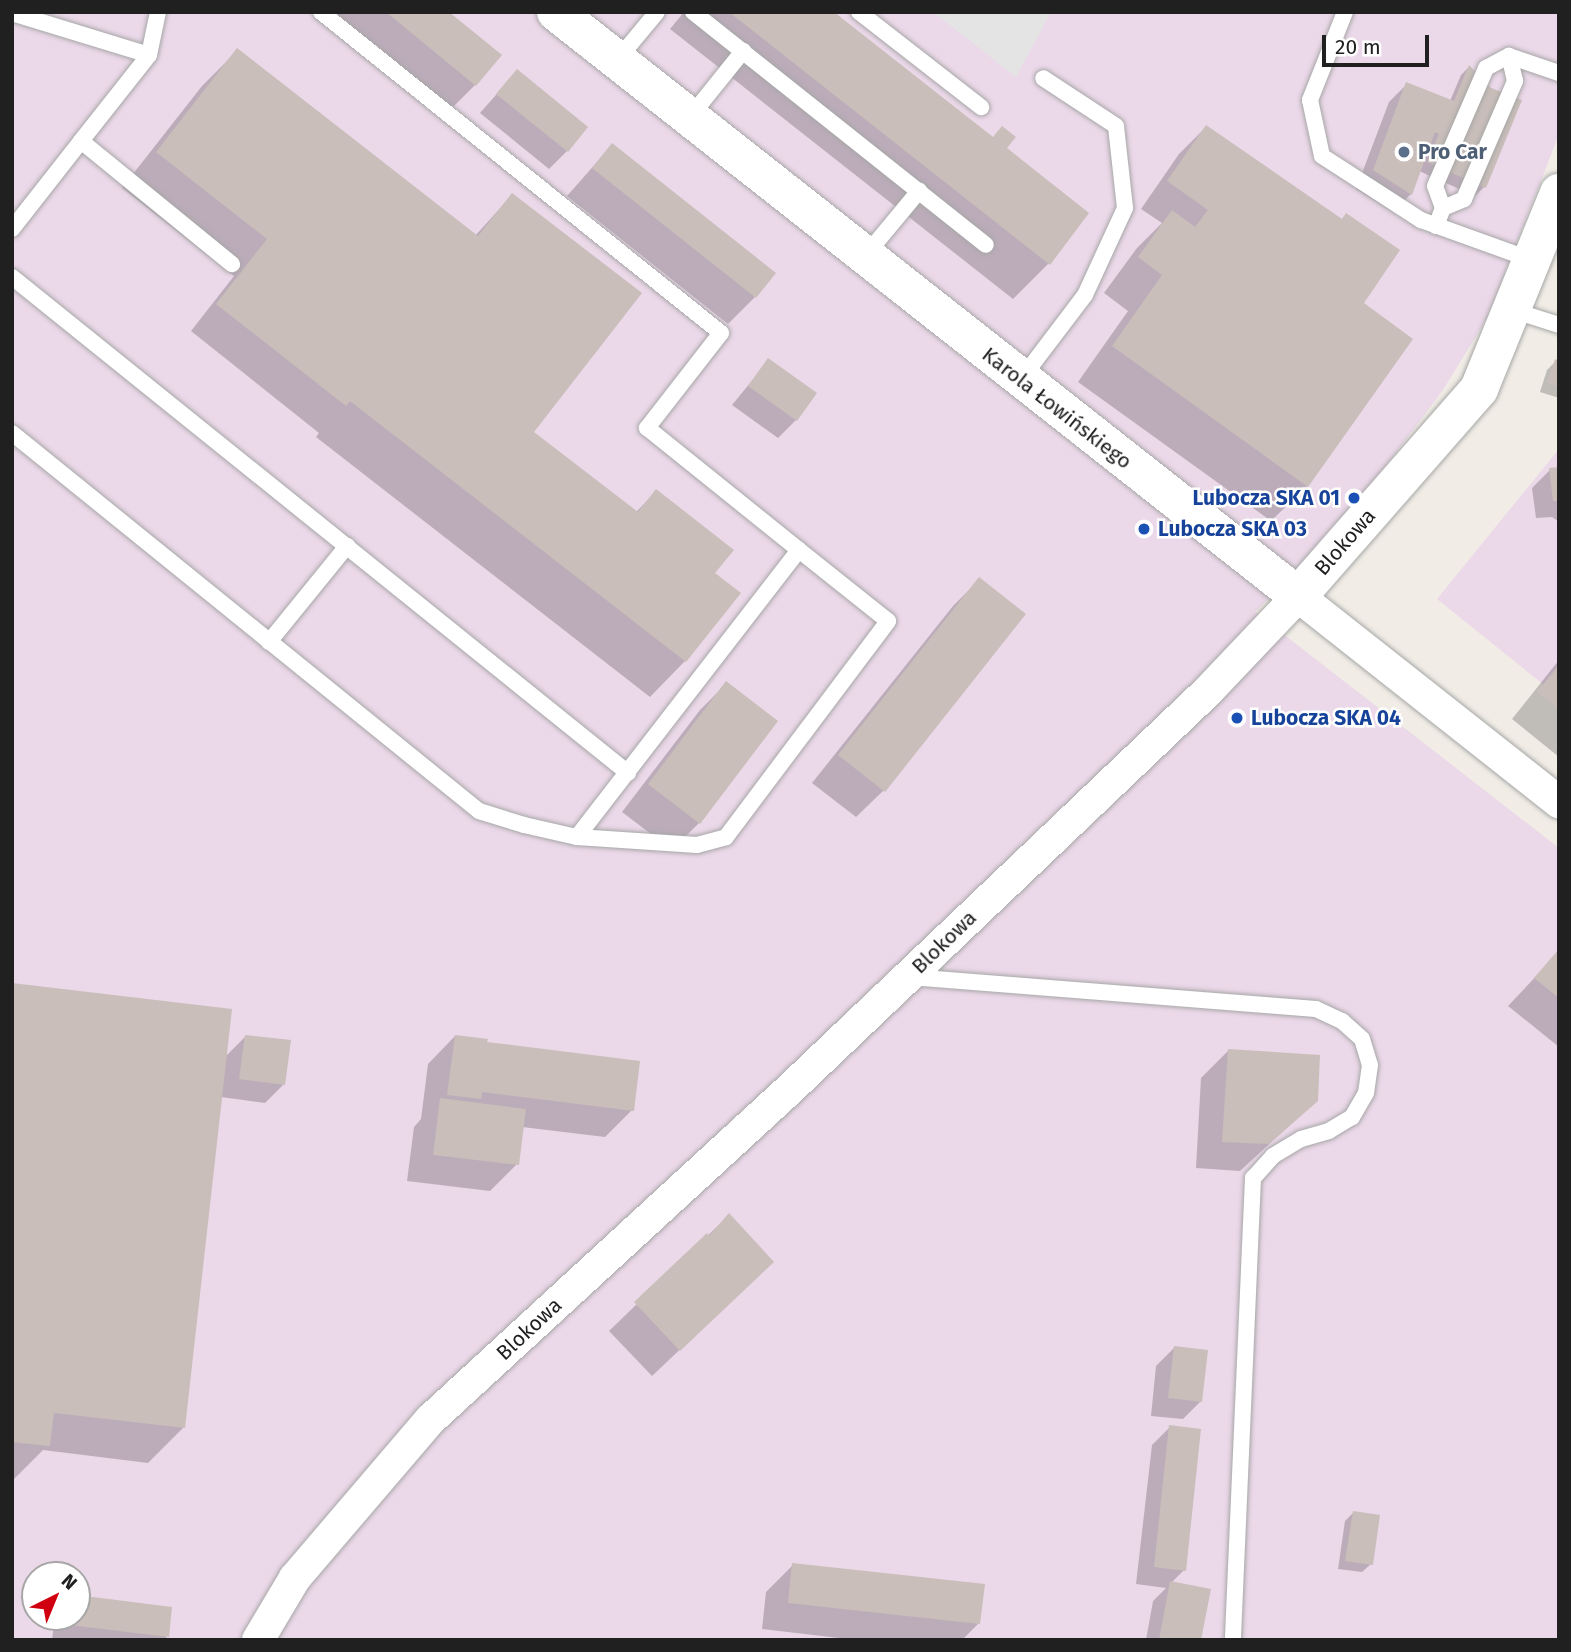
<!DOCTYPE html>
<html>
<head>
<meta charset="utf-8">
<style>
  body { margin:0 }
  #map { position:relative; width:1571px; height:1652px; overflow:hidden; background:#f1ede6; font-family:"Fira Sans",sans-serif }
  div>[style] { position:absolute }
  [style*='--x'] { left:calc(var(--x)*1px); top:calc(var(--y)*1px); width:calc(var(--w)*1px); rotate:calc(var(--a)*1deg) }
  .industrial>* { inset:0; background:#ebd8e9 }
  .parking>* { inset:0; background:#e4e4e4 }
  .shadow>* { inset:0; background:#0003 }
  .building>* { inset:0; background:#c9beb9 }
  .roads { filter:drop-shadow(0 0 2px #a7a7a7) drop-shadow(0 0 2px #a7a7a7) }
  .service>* { height:16px; margin:-8px; padding:0 8px; transform-origin:8px; border-radius:8px; background:#fff }
  .minor>* { height:32px; margin:-16px; padding:0 16px; transform-origin:16px; border-radius:16px; background:#fff }
  .tertiary>* { height:38px; margin:-19px; padding:0 19px; transform-origin:19px; border-radius:19px; background:#fff }
  .dots>* { width:19px; height:19px; translate:-50% -50%; box-sizing:border-box; border:4px solid #fff; border-radius:50% }
  span { translate:-50% -50%; white-space:nowrap; text-align:center; line-height:1.15; -webkit-text-stroke:5px #fff; paint-order:stroke }
  .service-label { font-size:21px; color:#4e5e75; font-weight:700 }
  .left { translate:0 -50%; text-align:left }
  .street-label { font-size:21px; color:#202020 }
  .transit-label { font-size:21px; color:#164399; font-weight:700 }
  .right { translate:-100% -50%; text-align:right }
  .frame { position:absolute; inset:0; border:14px solid #202020; pointer-events:none }
  .north { position:absolute; left:21px; top:1561px; width:70px; height:70px; box-sizing:border-box; background:#fff; border:2px solid #a6a6a6; border-radius:50%; rotate:43deg; font-size:19px; font-weight:700; line-height:28px; text-align:center; color:#202020 }
  .north::after { content:''; display:block; margin:auto; width:24px; height:32px; background:#d00011; clip-path:polygon(50% 0,100% 100%,50% 72%,0 100%) }
  .scale { position:absolute; left:1322px; top:35px; width:107px; height:32px; box-sizing:border-box; border:4px solid #202020; border-top:0; padding-left:9px; font-size:21px; line-height:24px; white-space:nowrap; color:#202020; -webkit-text-stroke:5px #fff; paint-order:stroke }
</style>
</head>
<body>
<div id="map">
  <div class="industrial">
    <div style="clip-path:polygon(evenodd,12px 12px,1559px 12px,1559px 134px,1489px 315px,1443px 390px,1337px 531px,1255px 612px,1559px 848px,1559px 1640px,12px 1640px,12px 12px,35px 1575px,77px 1575px,77px 1617px,35px 1617px,35px 1575px)"></div>
    <div style="clip-path:polygon(1559px 449px,1559px 697px,1437px 599px)"></div>
  </div>
  <div class="parking">
    <div style="clip-path:polygon(933px 12px,1051px 12px,1016px 77px)"></div>
  </div>
  <div class="shadow">
    <div style="clip-path:polygon(326px 12px,446px 12px,475px 85px,448px 112px)"></div>
    <div style="clip-path:polygon(684px 12px,831px 12px,1087px 214px,1048px 264px,1013px 299px,670px 29px)"></div>
    <div style="clip-path:polygon(238px 50px,475px 236px,512px 195px,531px 432px,635px 513px,656px 492px,712px 573px,685px 661px,650px 697px,316px 437px,319px 433px,191px 331px,234px 276px,122px 188px,202px 86px)"></div>
    <div style="clip-path:polygon(1469px 67px,1490px 90px,1519px 101px,1484px 187px,1475px 196px,1419px 171px,1411px 194px,1393px 212px,1356px 189px,1389px 102px,1407px 84px,1450px 101px,1461px 75px)"></div>
    <div style="clip-path:polygon(517px 71px,567px 151px,549px 169px,480px 113px)"></div>
    <div style="clip-path:polygon(1206px 127px,1362px 302px,1307px 486px,1271px 521px,1078px 382px,1128px 311px,1104px 293px,1137px 248px,1162px 223px,1141px 209px,1179px 154px)"></div>
    <div style="clip-path:polygon(612px 145px,755px 297px,728px 324px,567px 196px)"></div>
    <div style="clip-path:polygon(769px 360px,796px 420px,778px 438px,732px 405px)"></div>
    <div style="clip-path:polygon(1556px 361px,1559px 362px,1559px 398px,1540px 392px,1547px 370px)"></div>
    <div style="clip-path:polygon(1559px 468px,1559px 522px,1552px 517px,1536px 518px,1532px 488px,1550px 470px)"></div>
    <div style="clip-path:polygon(980px 579px,883px 791px,856px 817px,812px 783px,953px 606px)"></div>
    <div style="clip-path:polygon(1559px 660px,1559px 757px,1512px 719px)"></div>
    <div style="clip-path:polygon(727px 683px,699px 823px,672px 850px,622px 812px,700px 710px)"></div>
    <div style="clip-path:polygon(1559px 952px,1559px 1047px,1508px 1006px)"></div>
    <div style="clip-path:polygon(12px 985px,225px 1057px,245px 1037px,283px 1085px,265px 1103px,221px 1097px,184px 1427px,148px 1463px,43px 1450px,12px 1481px)"></div>
    <div style="clip-path:polygon(455px 1036px,485px 1044px,632px 1110px,605px 1137px,522px 1127px,517px 1164px,490px 1191px,407px 1181px,414px 1127px,421px 1119px,428px 1064px)"></div>
    <div style="clip-path:polygon(1228px 1051px,1316px 1101px,1240px 1171px,1196px 1168px,1201px 1078px)"></div>
    <div style="clip-path:polygon(728px 1216px,745px 1288px,652px 1376px,609px 1331px)"></div>
    <div style="clip-path:polygon(1174px 1348px,1201px 1401px,1183px 1419px,1151px 1416px,1156px 1366px)"></div>
    <div style="clip-path:polygon(1170px 1427px,1184px 1570px,1171px 1583px,1199px 1640px,1146px 1640px,1153px 1601px,1166px 1588px,1136px 1584px,1152px 1445px)"></div>
    <div style="clip-path:polygon(1353px 1513px,1371px 1564px,1362px 1572px,1338px 1569px,1345px 1521px)"></div>
    <div style="clip-path:polygon(793px 1565px,979px 1623px,962px 1640px,856px 1640px,762px 1629px,766px 1592px)"></div>
    <div style="clip-path:polygon(77px 1597px,167px 1637px,164px 1640px,52px 1640px,55px 1617px,77px 1617px)"></div>
  </div>
  <div class="building">
    <div style="clip-path:polygon(386px 12px,449px 12px,502px 55px,476px 86px)"></div>
    <div style="clip-path:polygon(729px 12px,834px 12px,993px 137px,1002px 126px,1016px 137px,1007px 148px,1089px 213px,1050px 265px)"></div>
    <div style="clip-path:polygon(237px 48px,478px 236px,512px 193px,642px 293px,534px 432px,638px 512px,656px 489px,734px 550px,715px 573px,741px 593px,686px 662px,350px 401px,346px 406px,216px 304px,267px 239px,156px 152px)"></div>
    <div style="clip-path:polygon(1469px 65px,1491px 88px,1522px 100px,1486px 188px,1427px 162px,1439px 134px,1435px 132px,1412px 195px,1373px 170px,1406px 82px,1454px 101px)"></div>
    <div style="clip-path:polygon(517px 69px,588px 127px,568px 152px,496px 94px)"></div>
    <div style="clip-path:polygon(1206px 125px,1342px 219px,1346px 213px,1400px 250px,1364px 303px,1413px 339px,1308px 487px,1112px 346px,1162px 275px,1138px 257px,1172px 210px,1195px 227px,1208px 210px,1167px 181px)"></div>
    <div style="clip-path:polygon(612px 143px,776px 273px,756px 298px,592px 168px)"></div>
    <div style="clip-path:polygon(768px 358px,817px 393px,797px 421px,748px 386px)"></div>
    <div style="clip-path:polygon(1555px 359px,1559px 361px,1559px 387px,1547px 383px)"></div>
    <div style="clip-path:polygon(1559px 467px,1559px 501px,1553px 501px,1549px 468px)"></div>
    <div style="clip-path:polygon(979px 577px,1026px 614px,885px 792px,838px 755px)"></div>
    <div style="clip-path:polygon(1559px 665px,1559px 709px,1537px 692px)"></div>
    <div style="clip-path:polygon(726px 681px,778px 721px,700px 824px,648px 784px)"></div>
    <div style="clip-path:polygon(1559px 949px,1559px 998px,1534px 978px)"></div>
    <div style="clip-path:polygon(12px 983px,232px 1009px,185px 1428px,54px 1413px,50px 1446px,12px 1442px)"></div>
    <div style="clip-path:polygon(245px 1035px,291px 1040px,285px 1085px,239px 1079px)"></div>
    <div style="clip-path:polygon(455px 1035px,488px 1039px,487px 1042px,640px 1061px,634px 1111px,482px 1092px,481px 1099px,447px 1095px)"></div>
    <div style="clip-path:polygon(1228px 1049px,1320px 1055px,1318px 1101px,1269px 1144px,1222px 1142px)"></div>
    <div style="clip-path:polygon(440px 1098px,526px 1109px,519px 1165px,433px 1155px)"></div>
    <div style="clip-path:polygon(729px 1213px,774px 1262px,680px 1351px,634px 1302px,707px 1233px,709px 1236px)"></div>
    <div style="clip-path:polygon(1174px 1346px,1208px 1350px,1202px 1402px,1168px 1398px)"></div>
    <div style="clip-path:polygon(1169px 1425px,1201px 1429px,1186px 1571px,1154px 1567px)"></div>
    <div style="clip-path:polygon(1353px 1511px,1380px 1515px,1373px 1565px,1345px 1561px)"></div>
    <div style="clip-path:polygon(792px 1563px,985px 1584px,980px 1624px,788px 1603px)"></div>
    <div style="clip-path:polygon(1170px 1581px,1211px 1589px,1201px 1640px,1159px 1640px)"></div>
    <div style="clip-path:polygon(77px 1595px,172px 1607px,169px 1637px,69px 1625px,70px 1617px,77px 1617px)"></div>
  </div>
  <div class="roads">
    <div class="service">
      <div style="--x:693;--y:12;--w:374;--a:38.5"></div>
      <div style="--x:859;--y:12;--w:155;--a:37.9"></div>
      <div style="--x:1345;--y:12;--w:95;--a:111.7"></div>
      <div style="--x:1310;--y:100;--w:57;--a:77.9"></div>
      <div style="--x:1322;--y:156;--w:118;--a:32.9"></div>
      <div style="--x:1421;--y:220;--w:118;--a:19.8"></div>
      <div style="--x:12;--y:13;--w:143;--a:17"></div>
      <div style="--x:149;--y:55;--w:110;--a:128.3"></div>
      <div style="--x:149;--y:55;--w:44;--a:-78.2"></div>
      <div style="--x:618;--y:59;--w:61;--a:-50.3"></div>
      <div style="--x:690;--y:117;--w:85;--a:-51.2"></div>
      <div style="--x:1443;--y:208;--w:23;--a:-23"></div>
      <div style="--x:1464;--y:199;--w:129;--a:-66.6"></div>
      <div style="--x:1515;--y:81;--w:26;--a:-103"></div>
      <div style="--x:1436;--y:226;--w:19;--a:-69"></div>
      <div style="--x:1443;--y:208;--w:23;--a:-110"></div>
      <div style="--x:1435;--y:186;--w:129;--a:-66.6"></div>
      <div style="--x:1486;--y:68;--w:26;--a:-28"></div>
      <div style="--x:1509;--y:56;--w:53;--a:18.8"></div>
      <div style="--x:12;--y:229;--w:112;--a:-51.9"></div>
      <div style="--x:81;--y:141;--w:195;--a:39.2"></div>
      <div style="--x:865;--y:256;--w:85;--a:-50.3"></div>
      <div style="--x:12;--y:277;--w:791;--a:38.84"></div>
      <div style="--x:1512;--y:310;--w:49;--a:17.7"></div>
      <div style="--x:1022;--y:378;--w:104;--a:-52.8"></div>
      <div style="--x:1085;--y:295;--w:96;--a:-65.3"></div>
      <div style="--x:1125;--y:208;--w:82;--a:-96.3"></div>
      <div style="--x:1116;--y:126;--w:87;--a:-146.7"></div>
      <div style="--x:12;--y:433;--w:601;--a:38.99"></div>
      <div style="--x:479;--y:811;--w:47;--a:17.3"></div>
      <div style="--x:524;--y:825;--w:54;--a:12.8"></div>
      <div style="--x:577;--y:837;--w:363;--a:-52.3"></div>
      <div style="--x:799;--y:550;--w:195;--a:-141.2"></div>
      <div style="--x:647;--y:428;--w:120;--a:-52.1"></div>
      <div style="--x:721;--y:333;--w:513;--a:-141.25"></div>
      <div style="--x:269;--y:642;--w:124;--a:-50.9"></div>
      <div style="--x:577;--y:837;--w:120;--a:3.8"></div>
      <div style="--x:697;--y:845;--w:30;--a:-15"></div>
      <div style="--x:726;--y:837;--w:270;--a:-53.1"></div>
      <div style="--x:888;--y:621;--w:114;--a:-141.4"></div>
      <div style="--x:910;--y:977;--w:407;--a:4.5"></div>
      <div style="--x:1316;--y:1009;--w:29;--a:25"></div>
      <div style="--x:1342;--y:1021;--w:27;--a:42"></div>
      <div style="--x:1362;--y:1039;--w:27;--a:73"></div>
      <div style="--x:1370;--y:1065;--w:28;--a:98"></div>
      <div style="--x:1366;--y:1093;--w:28;--a:120"></div>
      <div style="--x:1352;--y:1117;--w:27;--a:149"></div>
      <div style="--x:1329;--y:1131;--w:29;--a:164"></div>
      <div style="--x:1301;--y:1139;--w:33;--a:149"></div>
      <div style="--x:1273;--y:1156;--w:30;--a:132"></div>
      <div style="--x:1253;--y:1178;--w:462;--a:92.5"></div>
    </div>
    <div class="minor">
      <div style="--x:258;--y:1640;--w:72;--a:-59.2"></div>
      <div style="--x:295;--y:1578;--w:208;--a:-49.5"></div>
      <div style="--x:430;--y:1420;--w:490;--a:-42.6"></div>
      <div style="--x:791;--y:1088;--w:576;--a:-43.59"></div>
      <div style="--x:1208;--y:691;--w:131;--a:-46.5"></div>
      <div style="--x:1298;--y:596;--w:333;--a:38.3"></div>
    </div>
    <div class="tertiary">
      <div style="--x:556;--y:12;--w:944;--a:38.2"></div>
      <div style="--x:1298;--y:596;--w:275;--a:-48.8"></div>
      <div style="--x:1479;--y:389;--w:212;--a:-67.8"></div>
    </div>
  </div>
  <div class="dots">
    <div style="left:1404px;top:152px;background:#5c6f8a"></div>
    <div style="left:1354px;top:498px;background:#1a4fb4"></div>
    <div style="left:1144px;top:529px;background:#1a4fb4"></div>
    <div style="left:1237px;top:718px;background:#1a4fb4"></div>
  </div>
  <div class="service-label">
    <span class="left" style="left:1418px;top:152px">Pro Car</span>
  </div>
  <div class="street-label">
    <span style="left:1057px;top:408px;rotate:38deg">Karola Łowińskiego</span>
    <span style="left:1345px;top:542px;rotate:-49deg">Blokowa</span>
    <span style="left:944px;top:942px;rotate:-44deg">Blokowa</span>
    <span style="left:529px;top:1329px;rotate:-43deg">Blokowa</span>
  </div>
  <div class="transit-label">
    <span class="right" style="left:1340px;top:498px">Lubocza SKA 01</span>
    <span class="left" style="left:1158px;top:529px">Lubocza SKA 03</span>
    <span class="left" style="left:1251px;top:718px">Lubocza SKA 04</span>
  </div>
  <div class="frame"></div>
  <div class="north">N</div>
  <div class="scale">20 m</div>
</div>
</body>
</html>
